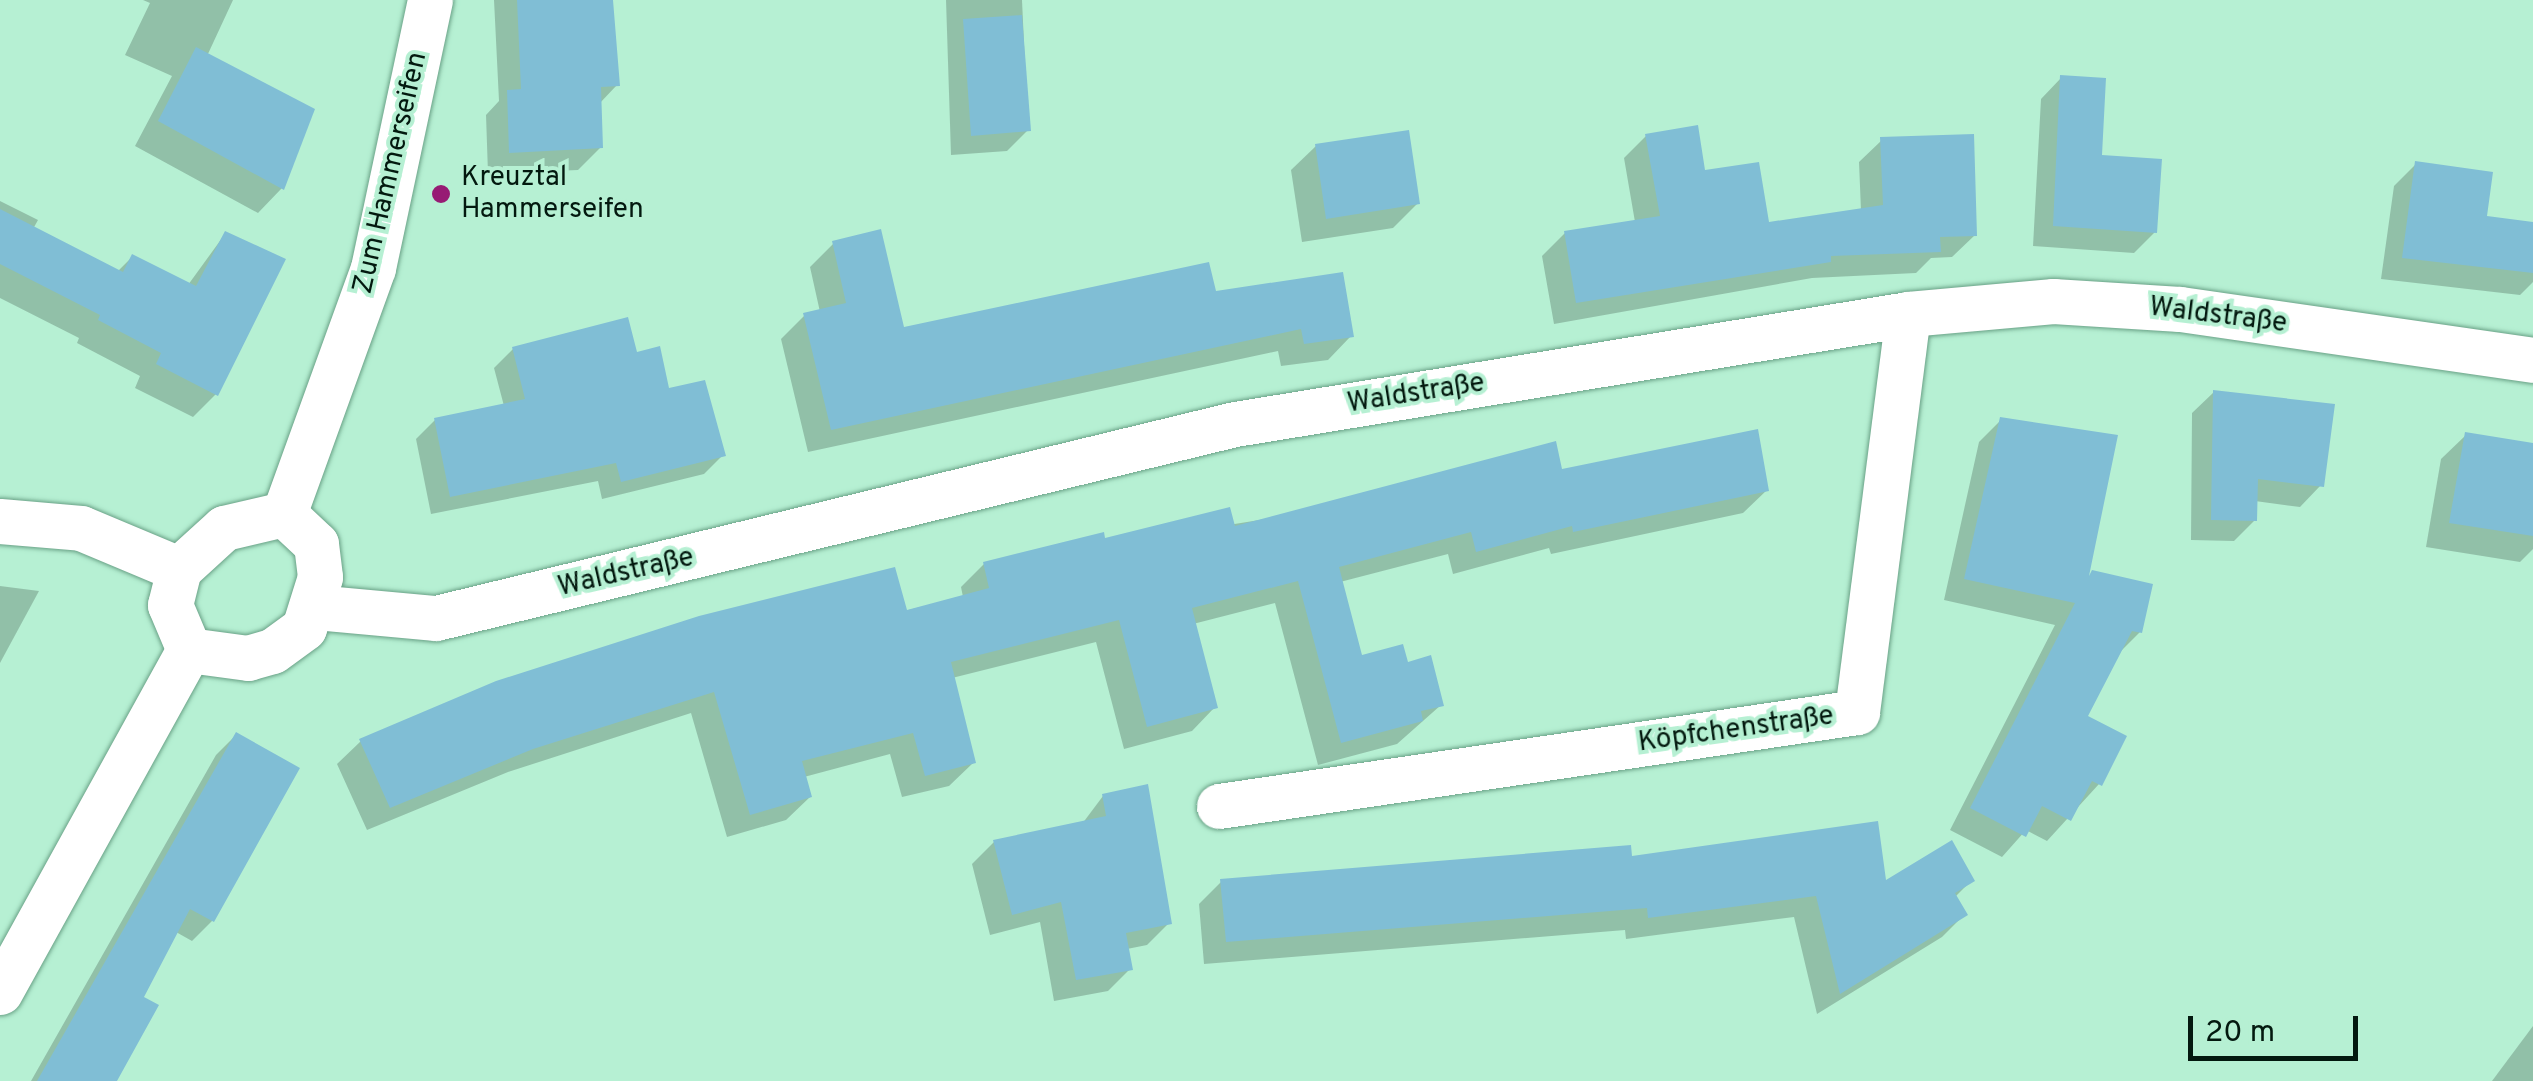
<!DOCTYPE html>
<html>
<head>
<meta charset="utf-8">
<style>
  body { margin:0 }
  #map { position:relative; width:2533px; height:1081px; overflow:hidden; background:#b6f0d3; font-family:Overpass,sans-serif }
  div>[style] { position:absolute }
  [style*='--x'] { left:calc(var(--x)*1px); top:calc(var(--y)*1px); width:calc(var(--w)*1px); rotate:calc(var(--a)*1deg) }
  .shadow>* { inset:0; background:#0003 }
  .building>* { inset:0; background:#80bed5 }
  .roads { filter:drop-shadow(0 0 2px #69a186) drop-shadow(0 0 2px #69a186) }
  .minor>* { height:45px; margin:-22.5px; padding:0 22.5px; transform-origin:22.5px; border-radius:22.5px; background:#fff }
  .dots>* { width:28px; height:28px; translate:-50% -50%; box-sizing:border-box; border:5px solid #b6f0d3; border-radius:50% }
  span { translate:-50% -50%; white-space:nowrap; text-align:center; line-height:1.15; -webkit-text-stroke:8px #b6f0d3; paint-order:stroke }
  .street-label { font-size:28px; color:#03190f }
  .poi-label { font-size:28px; color:#03190f }
  .left { translate:0 -50%; text-align:left }
  .scale { position:absolute; left:2188px; top:1016px; width:170px; height:45px; box-sizing:border-box; border:5px solid #03190f; border-top:0; padding-left:12px; font-size:30px; line-height:35px; white-space:nowrap; color:#03190f; -webkit-text-stroke:8px #b6f0d3; paint-order:stroke }
</style>
</head>
<body>
<div id="map">
  <div class="shadow">
    <div style="clip-path:polygon(143px 0,233px 0,207px 56px,282px 188px,258px 213px,135px 146px,172px 76px,125px 55px,150px 3px)"></div>
    <div style="clip-path:polygon(494px 0,612px 0,617px 85px,599px 104px,601px 147px,578px 170px,488px 174px,486px 115px,499px 101px)"></div>
    <div style="clip-path:polygon(946px 0,1022px 0,1028px 130px,1007px 151px,951px 155px)"></div>
    <div style="clip-path:polygon(2061px 78px,2099px 157px,2155px 232px,2134px 253px,2033px 246px,2041px 99px)"></div>
    <div style="clip-path:polygon(1646px 136px,1767px 225px,1861px 211px,1859px 162px,1882px 140px,1975px 235px,1952px 257px,1931px 258px,1916px 273px,1812px 278px,1554px 324px,1542px 256px,1565px 233px,1635px 222px,1624px 158px)"></div>
    <div style="clip-path:polygon(1316px 146px,1418px 203px,1393px 228px,1302px 242px,1291px 170px)"></div>
    <div style="clip-path:polygon(2416px 164px,2484px 218px,2533px 225px,2533px 282px,2520px 295px,2381px 279px,2394px 186px)"></div>
    <div style="clip-path:polygon(0 201px,38px 220px,33px 229px,117px 272px,132px 257px,188px 285px,225px 234px,216px 394px,193px 417px,135px 388px,140px 376px,77px 343px,79px 338px,0 298px)"></div>
    <div style="clip-path:polygon(833px 244px,902px 329px,1214px 294px,1351px 336px,1328px 360px,1281px 366px,1278px 351px,808px 452px,781px 339px,804px 316px,820px 312px,810px 267px)"></div>
    <div style="clip-path:polygon(513px 349px,635px 355px,723px 455px,704px 474px,602px 499px,598px 481px,431px 514px,416px 439px,435px 420px,504px 406px,494px 368px)"></div>
    <div style="clip-path:polygon(2214px 392px,2321px 485px,2300px 507px,2255px 501px,2255px 520px,2234px 541px,2191px 540px,2192px 413px)"></div>
    <div style="clip-path:polygon(2001px 420px,2085px 580px,2140px 632px,2118px 654px,2084px 717px,2099px 784px,2047px 841px,2026px 830px,2002px 857px,1950px 830px,2055px 625px,1944px 600px,1979px 442px)"></div>
    <div style="clip-path:polygon(2466px 435px,2533px 445px,2533px 549px,2520px 562px,2426px 547px,2441px 459px)"></div>
    <div style="clip-path:polygon(1560px 472px,1767px 490px,1743px 513px,1551px 554px,1549px 548px,1453px 574px,1448px 554px,1340px 582px,1360px 658px,1406px 665px,1441px 705px,1397px 744px,1318px 765px,1275px 603px,1193px 624px,1215px 707px,1192px 731px,1124px 749px,1096px 642px,952px 678px,973px 763px,949px 786px,902px 797px,890px 754px,804px 777px,810px 797px,786px 820px,727px 837px,691px 713px,508px 772px,367px 830px,337px 764px,361px 741px,963px 597px,961px 587px,984px 564px)"></div>
    <div style="clip-path:polygon(0 586px,39px 591px,0 663px)"></div>
    <div style="clip-path:polygon(236px 735px,212px 921px,192px 941px,176px 932px,141px 998px,114px 1081px,31px 1081px,216px 755px)"></div>
    <div style="clip-path:polygon(1103px 796px,1169px 923px,1147px 945px,1127px 949px,1130px 969px,1108px 991px,1054px 1001px,1040px 922px,990px 935px,972px 864px,994px 842px,1082px 824px)"></div>
    <div style="clip-path:polygon(1630px 859px,1884px 884px,1972px 880px,1955px 897px,1965px 914px,1942px 937px,1817px 1014px,1794px 917px,1626px 939px,1625px 930px,1204px 964px,1199px 904px,1221px 882px)"></div>
    <div style="clip-path:polygon(2533px 1026px,2533px 1081px,2492px 1081px)"></div>
  </div>
  <div class="building">
    <div style="clip-path:polygon(517px 0,613px 0,620px 86px,601px 87px,603px 148px,509px 153px,507px 90px,521px 89px)"></div>
    <div style="clip-path:polygon(1022px 15px,1031px 131px,971px 136px,963px 19px)"></div>
    <div style="clip-path:polygon(196px 47px,315px 109px,284px 190px,158px 121px)"></div>
    <div style="clip-path:polygon(2060px 75px,2106px 78px,2102px 155px,2162px 159px,2157px 233px,2053px 226px)"></div>
    <div style="clip-path:polygon(1698px 125px,1705px 170px,1759px 162px,1769px 222px,1883px 205px,1880px 137px,1974px 134px,1977px 236px,1940px 237px,1941px 252px,1831px 256px,1831px 262px,1576px 303px,1564px 231px,1660px 216px,1645px 134px)"></div>
    <div style="clip-path:polygon(1409px 130px,1420px 204px,1326px 219px,1315px 144px)"></div>
    <div style="clip-path:polygon(2415px 161px,2493px 172px,2487px 216px,2533px 222px,2533px 273px,2402px 258px)"></div>
    <div style="clip-path:polygon(0 209px,123px 272px,132px 254px,196px 286px,225px 231px,286px 259px,218px 396px,156px 364px,161px 353px,98px 320px,100px 315px,0 264px)"></div>
    <div style="clip-path:polygon(881px 229px,904px 327px,1209px 262px,1216px 291px,1343px 272px,1354px 337px,1304px 344px,1301px 329px,831px 430px,803px 313px,846px 303px,832px 241px)"></div>
    <div style="clip-path:polygon(628px 317px,637px 352px,660px 346px,669px 388px,705px 380px,726px 456px,621px 482px,616px 463px,450px 497px,434px 418px,525px 399px,512px 347px)"></div>
    <div style="clip-path:polygon(2213px 390px,2335px 404px,2324px 487px,2258px 479px,2257px 521px,2211px 520px)"></div>
    <div style="clip-path:polygon(2000px 417px,2118px 435px,2089px 576px,2092px 570px,2153px 584px,2142px 633px,2132px 631px,2088px 716px,2127px 736px,2102px 786px,2092px 781px,2071px 821px,2042px 806px,2026px 837px,1970px 808px,2075px 603px,1964px 579px)"></div>
    <div style="clip-path:polygon(1758px 429px,1769px 491px,1573px 532px,1572px 526px,1476px 552px,1471px 532px,1339px 567px,1362px 655px,1403px 644px,1408px 662px,1431px 655px,1444px 706px,1421px 711px,1423px 721px,1341px 743px,1298px 581px,1192px 608px,1218px 708px,1147px 727px,1119px 620px,951px 662px,976px 763px,925px 776px,913px 733px,802px 761px,812px 797px,750px 815px,714px 692px,533px 749px,390px 808px,359px 739px,496px 681px,699px 616px,895px 567px,907px 610px,989px 588px,983px 562px,1104px 532px,1105px 538px,1230px 507px,1235px 526px,1556px 441px,1562px 469px)"></div>
    <div style="clip-path:polygon(2465px 432px,2533px 443px,2533px 536px,2449px 523px)"></div>
    <div style="clip-path:polygon(236px 732px,300px 768px,214px 922px,190px 909px,144px 997px,159px 1005px,117px 1081px,37px 1081px)"></div>
    <div style="clip-path:polygon(1148px 784px,1172px 924px,1126px 933px,1133px 970px,1076px 980px,1061px 902px,1012px 915px,993px 840px,1106px 816px,1102px 794px)"></div>
    <div style="clip-path:polygon(1878px 821px,1886px 880px,1952px 840px,1975px 881px,1955px 893px,1968px 915px,1840px 994px,1816px 896px,1648px 918px,1647px 908px,1226px 942px,1220px 879px,1631px 845px,1632px 856px)"></div>
  </div>
  <div class="roads">
    <div class="minor">
      <div style="--x:284;--y:514;--w:262;--a:-70.1"></div>
      <div style="--x:373;--y:268;--w:274;--a:-78"></div>
      <div style="--x:284;--y:514;--w:44;--a:43.2"></div>
      <div style="--x:316;--y:544;--w:33;--a:83"></div>
      <div style="--x:320;--y:577;--w:53;--a:107.4"></div>
      <div style="--x:304;--y:628;--w:39;--a:144"></div>
      <div style="--x:272;--y:651;--w:25;--a:164"></div>
      <div style="--x:248;--y:658;--w:60;--a:-172.3"></div>
      <div style="--x:189;--y:650;--w:49;--a:-112.9"></div>
      <div style="--x:170;--y:605;--w:37;--a:-76"></div>
      <div style="--x:179;--y:569;--w:61;--a:-42.3"></div>
      <div style="--x:224;--y:528;--w:62;--a:-13.1"></div>
      <div style="--x:0;--y:521;--w:81;--a:4.9"></div>
      <div style="--x:81;--y:528;--w:106;--a:22.7"></div>
      <div style="--x:314;--y:607;--w:122;--a:5.2"></div>
      <div style="--x:436;--y:618;--w:822;--a:-13.65"></div>
      <div style="--x:1235;--y:424;--w:682;--a:-9.28"></div>
      <div style="--x:1908;--y:314;--w:146;--a:-5.1"></div>
      <div style="--x:2053;--y:301;--w:127;--a:3.6"></div>
      <div style="--x:2180;--y:309;--w:357;--a:8.2"></div>
      <div style="--x:1219;--y:806;--w:645;--a:-8.38"></div>
      <div style="--x:1857;--y:712;--w:401;--a:-82.7"></div>
      <div style="--x:0;--y:992;--w:391;--a:-61.1"></div>
    </div>
  </div>
  <div class="dots">
    <div style="left:441px;top:194px;background:#971b74"></div>
  </div>
  <div class="street-label">
    <span style="left:391px;top:173px;rotate:-77deg">Zum Hammerseifen</span>
    <span style="left:2218px;top:316px;rotate:7deg">Waldstraße</span>
    <span style="left:1416px;top:394px;rotate:-9deg">Waldstraße</span>
    <span style="left:626px;top:573px;rotate:-13deg">Waldstraße</span>
    <span style="left:1736px;top:730px;rotate:-8deg">Köpfchenstraße</span>
  </div>
  <div class="poi-label">
    <span class="left" style="left:461px;top:194px">Kreuztal<br>Hammerseifen</span>
  </div>
  <div class="scale">20 m</div>
</div>
</body>
</html>
